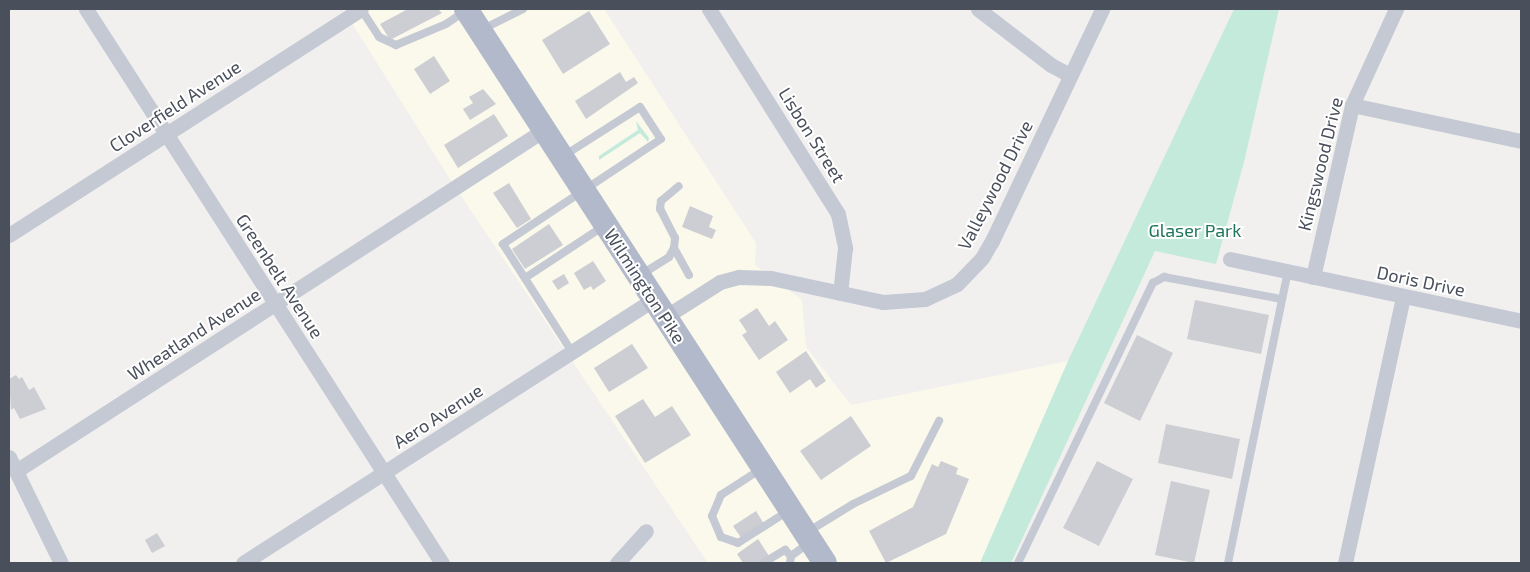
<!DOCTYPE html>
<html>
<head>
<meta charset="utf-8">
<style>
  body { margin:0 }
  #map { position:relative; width:1530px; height:572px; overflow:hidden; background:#f1f0ef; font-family:"Exo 2",sans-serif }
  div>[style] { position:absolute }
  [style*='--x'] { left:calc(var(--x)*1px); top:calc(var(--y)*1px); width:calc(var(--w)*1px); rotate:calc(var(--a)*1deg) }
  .commercial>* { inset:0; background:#faf9eb }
  .green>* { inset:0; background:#c3eada }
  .building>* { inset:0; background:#cdced3 }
  .lane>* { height:8px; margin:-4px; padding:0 4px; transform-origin:4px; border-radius:4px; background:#c4c9d3 }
  .street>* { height:15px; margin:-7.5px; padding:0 7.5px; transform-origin:7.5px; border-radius:7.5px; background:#c4c9d3 }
  .primary>* { height:24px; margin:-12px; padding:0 12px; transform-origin:12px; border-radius:12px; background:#b2b9cb }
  span { translate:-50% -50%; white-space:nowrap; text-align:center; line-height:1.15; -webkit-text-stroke:4px #fff; paint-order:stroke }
  .street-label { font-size:18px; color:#494f5b }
  .park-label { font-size:18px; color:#21755c }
  .frame { position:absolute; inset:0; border:10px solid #494f5b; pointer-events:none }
</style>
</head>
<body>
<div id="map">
  <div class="commercial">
    <div style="clip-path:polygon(343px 9px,604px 9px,756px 243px,755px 265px,802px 300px,806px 347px,851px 405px,1068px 361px,980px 563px,708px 563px,455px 187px)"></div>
  </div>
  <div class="green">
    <div style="clip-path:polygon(1234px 9px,1279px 9px,1244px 162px,1216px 264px,1155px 251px,1011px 563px,980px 563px,1068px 361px)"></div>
    <div style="clip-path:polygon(636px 121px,649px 138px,648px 142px,640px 133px,599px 160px,599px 156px,638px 130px)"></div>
  </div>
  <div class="building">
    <div style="clip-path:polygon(408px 9px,438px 9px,442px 13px,390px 40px,380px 24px)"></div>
    <div style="clip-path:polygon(589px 11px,610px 44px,563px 74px,542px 40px)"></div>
    <div style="clip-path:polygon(434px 56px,450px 81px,430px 94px,414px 69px)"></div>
    <div style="clip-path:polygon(620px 72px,626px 82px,634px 77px,638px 83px,586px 119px,575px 101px)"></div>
    <div style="clip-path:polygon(483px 89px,496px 104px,470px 120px,463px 109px,473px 103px,469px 97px)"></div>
    <div style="clip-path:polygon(494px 114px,508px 136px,458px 168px,444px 145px)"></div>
    <div style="clip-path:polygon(509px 183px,531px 219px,517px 228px,493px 193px)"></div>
    <div style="clip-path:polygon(690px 206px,713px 216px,709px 227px,716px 230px,712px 239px,682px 227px)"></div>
    <div style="clip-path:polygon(549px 224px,563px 245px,525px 269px,512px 249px)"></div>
    <div style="clip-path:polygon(593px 261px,606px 281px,593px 290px,591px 286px,584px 290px,574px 273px)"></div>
    <div style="clip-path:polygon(564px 274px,569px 283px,558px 290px,552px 281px)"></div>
    <div style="clip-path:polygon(1195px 300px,1269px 315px,1261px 354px,1187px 339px)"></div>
    <div style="clip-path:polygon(757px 308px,769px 326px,775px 321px,788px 340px,759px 360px,742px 335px,747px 332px,739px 320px)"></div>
    <div style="clip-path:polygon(1137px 335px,1173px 353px,1140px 421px,1104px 403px)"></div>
    <div style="clip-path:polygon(632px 344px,648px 368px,609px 392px,594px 368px)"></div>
    <div style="clip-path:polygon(806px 351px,826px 381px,816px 388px,810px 379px,790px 393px,776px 372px)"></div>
    <div style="clip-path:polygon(16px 375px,19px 379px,22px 377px,29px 390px,34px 387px,46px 409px,20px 419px,14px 408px,11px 410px,9px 379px)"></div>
    <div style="clip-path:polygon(643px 399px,655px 417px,672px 406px,691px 435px,645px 463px,615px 416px)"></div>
    <div style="clip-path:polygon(851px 416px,871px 446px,821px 480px,800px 451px)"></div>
    <div style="clip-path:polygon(1166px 424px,1240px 439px,1232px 479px,1158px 463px)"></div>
    <div style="clip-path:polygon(941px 461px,958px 468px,956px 474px,969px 479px,946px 534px,886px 563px,869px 531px,913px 507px,932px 464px,938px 467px)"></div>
    <div style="clip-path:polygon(1097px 461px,1133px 479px,1099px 546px,1063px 528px)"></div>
    <div style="clip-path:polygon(1171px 481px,1210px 490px,1194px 563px,1155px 555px)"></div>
    <div style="clip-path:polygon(756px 511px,764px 524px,742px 539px,733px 526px)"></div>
    <div style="clip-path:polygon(157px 533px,165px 546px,152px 553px,145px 540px)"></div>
    <div style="clip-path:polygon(758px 539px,769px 556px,758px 563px,743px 563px,737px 554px)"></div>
  </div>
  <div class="lane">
    <div style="--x:361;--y:9;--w:33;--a:57"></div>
    <div style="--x:379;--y:37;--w:19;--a:25"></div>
    <div style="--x:396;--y:45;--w:54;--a:-22.8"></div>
    <div style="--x:446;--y:24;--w:23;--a:-34"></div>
    <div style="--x:483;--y:29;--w:45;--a:-26.6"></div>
    <div style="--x:565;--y:155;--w:89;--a:-32.6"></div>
    <div style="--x:640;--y:107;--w:38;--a:57"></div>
    <div style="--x:661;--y:139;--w:190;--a:146.4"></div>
    <div style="--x:503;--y:244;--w:128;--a:57.4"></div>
    <div style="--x:674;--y:248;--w:31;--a:61"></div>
    <div style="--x:642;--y:274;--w:32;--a:-32"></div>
    <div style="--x:669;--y:257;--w:10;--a:-61"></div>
    <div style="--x:674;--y:248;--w:10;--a:-84"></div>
    <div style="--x:675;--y:238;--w:33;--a:-117"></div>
    <div style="--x:660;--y:209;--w:8;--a:-83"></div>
    <div style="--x:661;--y:201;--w:23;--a:-40"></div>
    <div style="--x:525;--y:278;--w:95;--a:-33.4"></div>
    <div style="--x:761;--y:469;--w:48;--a:147"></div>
    <div style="--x:721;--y:495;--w:23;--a:113"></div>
    <div style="--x:712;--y:516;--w:23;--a:67"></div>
    <div style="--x:721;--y:537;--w:18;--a:19"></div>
    <div style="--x:738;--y:543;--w:59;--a:-32.6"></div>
    <div style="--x:809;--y:531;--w:52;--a:-31.5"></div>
    <div style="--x:853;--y:504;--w:64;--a:-25.8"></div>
    <div style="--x:911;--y:476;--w:62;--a:-63"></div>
    <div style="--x:763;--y:563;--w:26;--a:-31"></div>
    <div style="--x:785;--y:550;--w:8;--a:45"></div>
    <div style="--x:790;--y:563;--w:7;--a:-82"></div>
    <div style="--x:791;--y:556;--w:22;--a:-36"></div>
    <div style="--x:1018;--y:563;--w:311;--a:-64.3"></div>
    <div style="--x:1153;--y:283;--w:13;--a:-29"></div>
    <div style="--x:1164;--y:277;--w:120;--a:10.6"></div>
    <div style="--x:1228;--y:563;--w:298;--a:-78.4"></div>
  </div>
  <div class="street">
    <div style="--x:86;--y:9;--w:659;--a:57.28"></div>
    <div style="--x:709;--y:9;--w:242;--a:57.8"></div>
    <div style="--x:838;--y:214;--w:35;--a:78"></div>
    <div style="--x:845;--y:248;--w:45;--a:96.3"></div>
    <div style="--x:978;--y:9;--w:92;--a:37.5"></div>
    <div style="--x:1051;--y:65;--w:21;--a:28"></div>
    <div style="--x:1352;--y:105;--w:173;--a:12"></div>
    <div style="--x:9;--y:235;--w:418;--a:-32.7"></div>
    <div style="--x:1230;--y:259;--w:298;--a:12"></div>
    <div style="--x:1313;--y:277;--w:176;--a:-77.2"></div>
    <div style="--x:1352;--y:105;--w:106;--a:-65.4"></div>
    <div style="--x:665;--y:317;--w:65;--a:-32.5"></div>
    <div style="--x:720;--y:282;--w:20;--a:-15"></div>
    <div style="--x:739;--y:277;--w:32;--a:2"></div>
    <div style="--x:771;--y:278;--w:115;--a:12.1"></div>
    <div style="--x:883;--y:302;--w:42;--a:-4.1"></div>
    <div style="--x:925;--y:299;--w:35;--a:-25"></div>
    <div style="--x:957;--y:284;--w:36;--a:-46"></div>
    <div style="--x:982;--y:258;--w:20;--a:-60"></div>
    <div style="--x:992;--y:241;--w:257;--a:-64.6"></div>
    <div style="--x:9;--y:457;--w:118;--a:63.9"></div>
    <div style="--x:16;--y:471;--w:629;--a:-32.86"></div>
    <div style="--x:243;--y:563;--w:488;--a:-32.7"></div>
    <div style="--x:617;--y:563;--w:43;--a:-47.8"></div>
    <div style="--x:1345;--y:563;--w:272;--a:-77.7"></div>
  </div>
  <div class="primary">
    <div style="--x:466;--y:9;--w:660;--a:57.06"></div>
  </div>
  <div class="street-label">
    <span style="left:175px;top:106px;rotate:-33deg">Cloverfield Avenue</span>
    <span style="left:812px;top:135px;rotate:58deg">Lisbon Street</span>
    <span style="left:1320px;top:164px;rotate:-76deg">Kingswood Drive</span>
    <span style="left:995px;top:185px;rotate:-63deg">Valleywood Drive</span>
    <span style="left:280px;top:276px;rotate:57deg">Greenbelt Avenue</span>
    <span style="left:1421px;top:281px;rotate:12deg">Doris Drive</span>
    <span style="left:645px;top:286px;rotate:57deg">Wilmington Pike</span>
    <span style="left:194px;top:334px;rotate:-33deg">Wheatland Avenue</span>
    <span style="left:438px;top:416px;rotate:-33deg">Aero Avenue</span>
  </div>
  <div class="park-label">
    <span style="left:1195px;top:230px">Glaser Park</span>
  </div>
  <div class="frame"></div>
</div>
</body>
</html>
